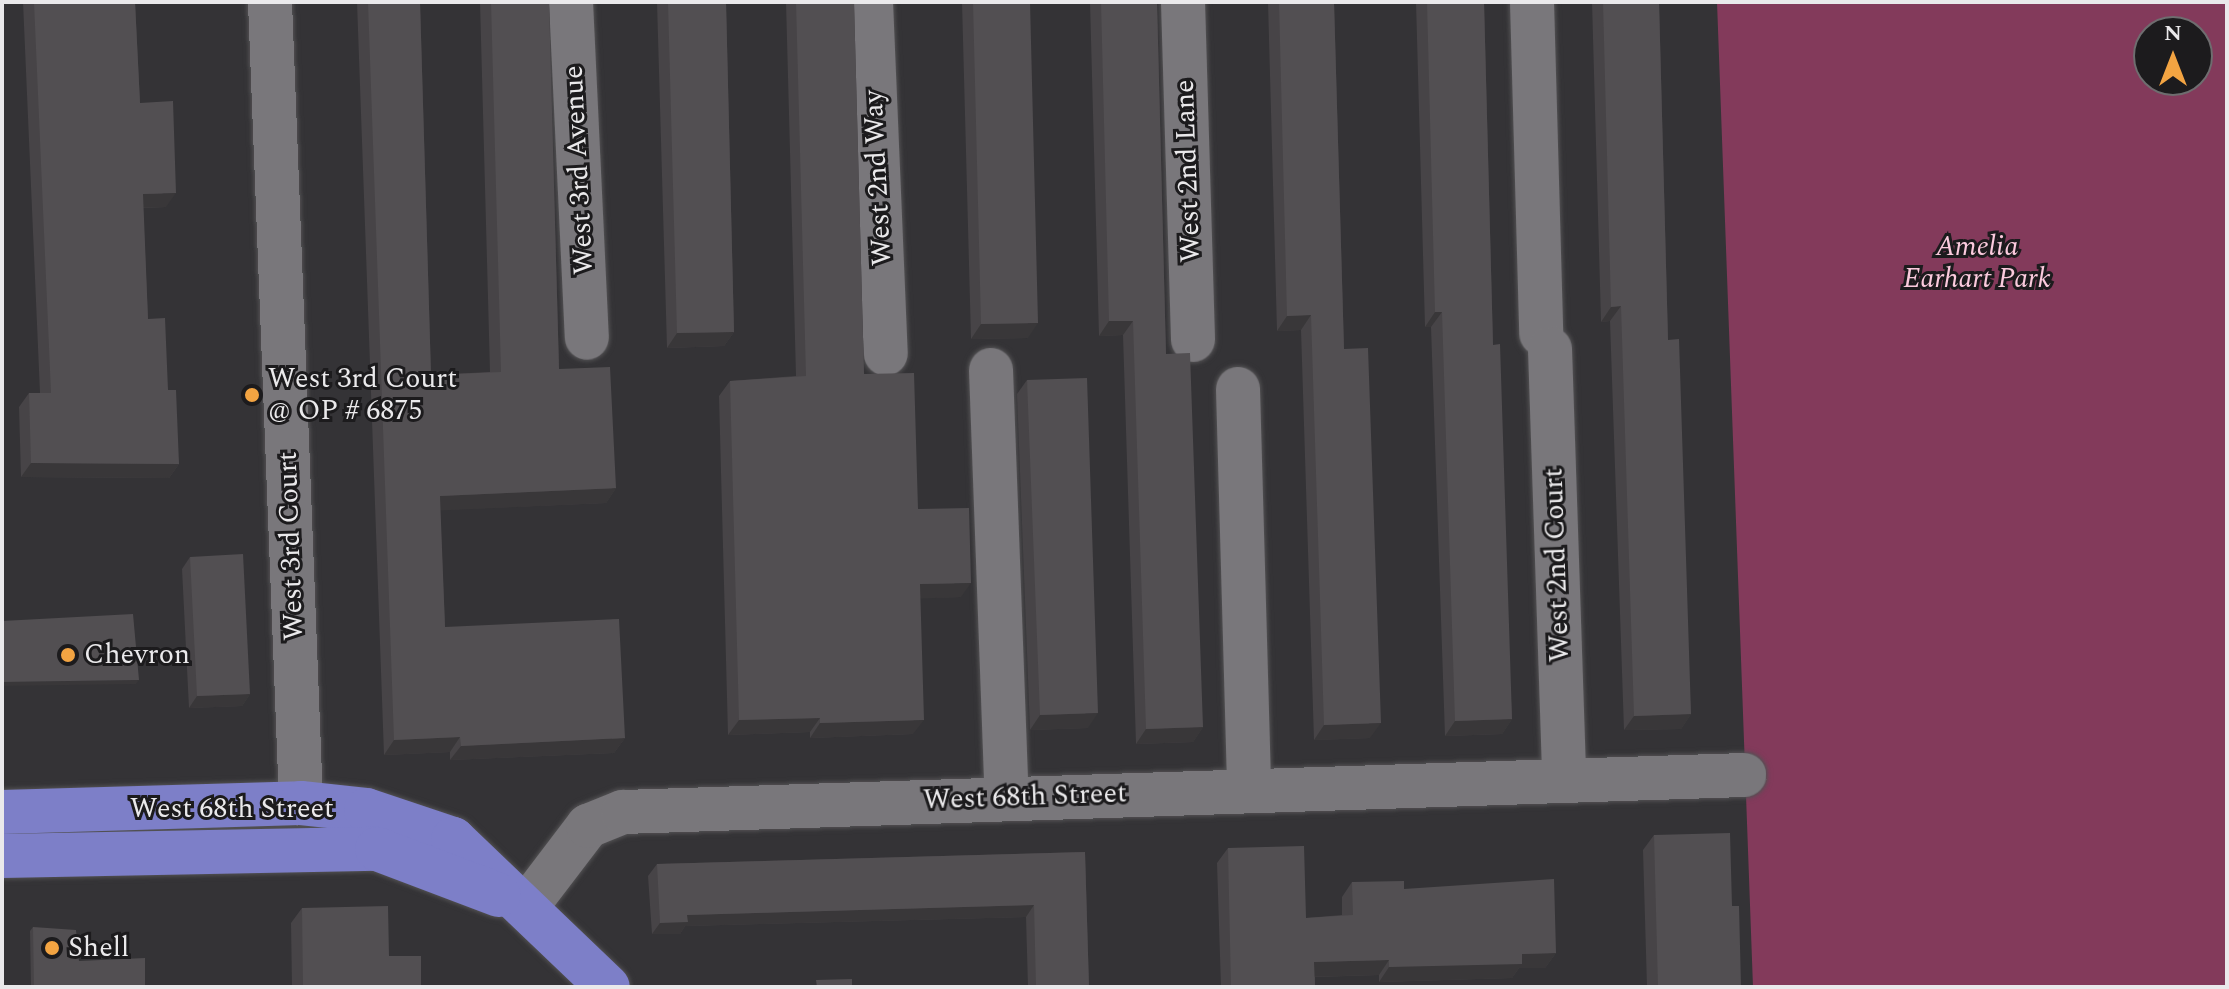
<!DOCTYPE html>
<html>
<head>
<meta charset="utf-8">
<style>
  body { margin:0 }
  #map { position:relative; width:2229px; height:989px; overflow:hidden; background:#343336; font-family:Spectral,serif }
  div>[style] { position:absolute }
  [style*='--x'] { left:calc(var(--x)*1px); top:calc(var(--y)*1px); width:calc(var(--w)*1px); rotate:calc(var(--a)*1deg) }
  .green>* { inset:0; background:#833a5b }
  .roads { filter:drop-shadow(0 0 2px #525153) drop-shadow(0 0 2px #525153) }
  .minor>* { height:44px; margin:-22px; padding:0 22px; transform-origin:22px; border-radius:22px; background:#79777b }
  .major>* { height:44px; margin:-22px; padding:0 22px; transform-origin:22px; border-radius:22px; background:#7d7fc8 }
  .wall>* { inset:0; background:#474447 }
  .shaded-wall>* { inset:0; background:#393739 }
  .building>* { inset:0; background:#524f52 }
  .dots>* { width:22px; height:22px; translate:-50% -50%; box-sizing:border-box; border:4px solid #1c1b1d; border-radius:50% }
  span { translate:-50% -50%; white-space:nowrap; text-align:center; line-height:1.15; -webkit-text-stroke:6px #1c1b1d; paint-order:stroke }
  .street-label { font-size:28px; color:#eae9eb }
  .park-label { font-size:28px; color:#fbcadd; font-style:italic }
  .poi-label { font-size:28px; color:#eae9eb }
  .left { translate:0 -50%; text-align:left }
  .frame { position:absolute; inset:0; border:4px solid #eae9eb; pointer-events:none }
  .north { position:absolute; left:2133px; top:16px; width:80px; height:80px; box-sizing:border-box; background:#1c1b1d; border:2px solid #6e6d6f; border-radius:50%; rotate:0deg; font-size:22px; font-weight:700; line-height:32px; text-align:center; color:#eae9eb }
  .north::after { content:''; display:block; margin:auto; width:28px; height:36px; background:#f3a442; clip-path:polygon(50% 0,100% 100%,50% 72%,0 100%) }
</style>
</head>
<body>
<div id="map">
  <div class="green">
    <div style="clip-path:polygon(evenodd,1717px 2px,2227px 2px,2227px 987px,1753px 987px,1717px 2px,2149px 32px,2197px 32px,2197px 80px,2149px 80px,2149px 32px)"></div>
  </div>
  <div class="roads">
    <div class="minor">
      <div style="--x:270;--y:2;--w:802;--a:87.78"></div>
      <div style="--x:571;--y:2;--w:336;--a:87.3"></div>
      <div style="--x:871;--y:2;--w:352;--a:87.6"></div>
      <div style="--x:1183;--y:2;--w:338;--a:88.3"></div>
      <div style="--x:1532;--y:2;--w:332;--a:88.4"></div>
      <div style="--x:1550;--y:349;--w:431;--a:88.1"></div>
      <div style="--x:991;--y:370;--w:427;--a:87.9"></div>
      <div style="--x:1238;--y:389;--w:401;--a:88.4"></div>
      <div style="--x:527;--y:906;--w:101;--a:-52.7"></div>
      <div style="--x:588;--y:826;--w:38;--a:-22"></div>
      <div style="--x:623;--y:812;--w:1122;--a:-1.89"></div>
    </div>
    <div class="major">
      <div style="--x:2;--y:812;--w:299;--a:-1.7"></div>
      <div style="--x:301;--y:803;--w:65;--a:6.1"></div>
      <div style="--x:366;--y:810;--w:92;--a:18.4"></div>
      <div style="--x:453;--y:839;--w:214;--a:43.7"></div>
      <div style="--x:2;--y:856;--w:375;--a:-1.1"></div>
      <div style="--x:377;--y:849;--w:130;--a:20.7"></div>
    </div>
  </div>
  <div class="wall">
    <div style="clip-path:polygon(23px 2px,135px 2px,140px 103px,166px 207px,143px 208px,148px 319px,168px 390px,179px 464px,169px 478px,21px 477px,19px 407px,29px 393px,40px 393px)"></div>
    <div style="clip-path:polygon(357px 2px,420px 2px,431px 375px,490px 372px,480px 2px,549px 2px,559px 369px,616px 488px,606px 503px,440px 510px,445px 627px,625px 738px,614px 753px,450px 760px,450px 752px,384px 755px)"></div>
    <div style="clip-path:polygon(657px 2px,726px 2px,734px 332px,724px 346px,667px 348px)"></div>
    <div style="clip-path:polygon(786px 2px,854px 2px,864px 374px,918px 509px,961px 597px,920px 598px,913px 734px,810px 738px,810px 732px,728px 735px,719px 396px,730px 381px,796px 376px)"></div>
    <div style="clip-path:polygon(962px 2px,1030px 2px,1028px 338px,971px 339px)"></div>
    <div style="clip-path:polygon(1090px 2px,1157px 2px,1166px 354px,1203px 727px,1193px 742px,1136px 744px,1123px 335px,1099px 336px)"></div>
    <div style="clip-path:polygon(1268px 2px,1334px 2px,1344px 349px,1370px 738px,1314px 740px,1301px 330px,1277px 331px)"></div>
    <div style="clip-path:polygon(1416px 2px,1484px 2px,1493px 345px,1512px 719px,1502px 734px,1445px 736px,1431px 327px,1425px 327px)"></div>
    <div style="clip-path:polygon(1592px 2px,1659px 2px,1668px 340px,1691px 714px,1681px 729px,1624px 730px,1610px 321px,1601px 322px)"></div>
    <div style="clip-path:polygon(1027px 380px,1088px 728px,1030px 730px,1017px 394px)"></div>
    <div style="clip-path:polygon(190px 557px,250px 694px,242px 706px,189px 708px,182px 569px)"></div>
    <div style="clip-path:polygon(1654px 835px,1732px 906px,1741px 987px,1647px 987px,1643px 850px)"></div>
    <div style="clip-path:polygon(1228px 848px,1306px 918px,1342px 915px,1342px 897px,1352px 882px,1404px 889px,1556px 953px,1545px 968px,1519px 968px,1512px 978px,1379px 982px,1379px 975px,1315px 977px,1315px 987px,1221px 987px,1217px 863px)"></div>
    <div style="clip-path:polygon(1085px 852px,1089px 987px,1028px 987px,1026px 917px,685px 926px,680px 934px,652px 934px,648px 876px,657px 864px)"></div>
    <div style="clip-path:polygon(302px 908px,389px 956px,421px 987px,292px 987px,291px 923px)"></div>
    <div style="clip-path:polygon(33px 927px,79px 961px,145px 987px,31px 987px,30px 931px)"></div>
  </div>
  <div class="shaded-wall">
    <div style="clip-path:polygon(176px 193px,166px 207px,133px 208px,143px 194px)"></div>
    <div style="clip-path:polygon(1621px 306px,1610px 321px,1601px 322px,1611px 307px)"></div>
    <div style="clip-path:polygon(1435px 312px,1442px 312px,1431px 327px,1425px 327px)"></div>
    <div style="clip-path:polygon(1311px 315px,1301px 330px,1277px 331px,1287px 316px)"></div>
    <div style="clip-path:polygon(1109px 321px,1133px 321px,1123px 335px,1099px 336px)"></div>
    <div style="clip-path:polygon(1038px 323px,1028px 338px,971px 339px,981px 324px)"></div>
    <div style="clip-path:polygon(734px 332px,724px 346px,667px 348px,677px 333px)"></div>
    <div style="clip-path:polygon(31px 463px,179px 464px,169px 478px,21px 477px)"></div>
    <div style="clip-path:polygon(616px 488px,606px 503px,429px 511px,440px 496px)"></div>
    <div style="clip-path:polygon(971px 583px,961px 597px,910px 599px,920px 584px)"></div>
    <div style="clip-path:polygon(139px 680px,136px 684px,2px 686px,2px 682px)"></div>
    <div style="clip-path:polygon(250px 694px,242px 706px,189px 708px,197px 696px)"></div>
    <div style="clip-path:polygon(1098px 713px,1088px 728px,1030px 730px,1040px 715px)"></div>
    <div style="clip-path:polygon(1691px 714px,1681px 729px,1624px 730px,1634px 716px)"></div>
    <div style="clip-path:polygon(820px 718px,810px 732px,728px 735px,739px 720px)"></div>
    <div style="clip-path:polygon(1512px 719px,1502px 734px,1445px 736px,1455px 721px)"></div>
    <div style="clip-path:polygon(924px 720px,913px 734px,810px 738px,820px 723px)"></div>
    <div style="clip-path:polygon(1381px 723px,1370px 738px,1314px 740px,1324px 725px)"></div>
    <div style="clip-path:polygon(1203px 727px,1193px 742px,1136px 744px,1146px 729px)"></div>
    <div style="clip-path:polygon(460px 737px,450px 752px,384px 755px,394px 740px)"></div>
    <div style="clip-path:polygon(625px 738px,614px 753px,450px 760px,461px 746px)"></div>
    <div style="clip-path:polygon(1034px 905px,1026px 917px,685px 926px,680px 934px,652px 934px,660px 923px,687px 915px)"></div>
    <div style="clip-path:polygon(1556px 953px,1545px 968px,1519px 968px,1512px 978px,1379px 982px,1389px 967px,1522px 954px)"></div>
    <div style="clip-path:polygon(1389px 960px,1379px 975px,1304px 977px,1314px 962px)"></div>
  </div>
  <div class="building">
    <div style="clip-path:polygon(34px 2px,135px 2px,140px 103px,173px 101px,176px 193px,143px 194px,148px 319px,165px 318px,168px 390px,176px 390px,179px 464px,31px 463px,29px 393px,51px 393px)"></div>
    <div style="clip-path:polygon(368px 2px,420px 2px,431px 375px,501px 372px,491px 2px,549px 2px,559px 369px,610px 367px,616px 488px,440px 496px,445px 627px,619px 619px,625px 738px,461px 746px,460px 737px,394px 740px)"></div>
    <div style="clip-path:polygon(668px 2px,726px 2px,734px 332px,677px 333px)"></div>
    <div style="clip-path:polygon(796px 2px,854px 2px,864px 374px,914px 373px,918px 509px,969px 508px,971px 583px,920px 584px,924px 720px,820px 723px,820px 718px,739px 720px,730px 381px,806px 376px)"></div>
    <div style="clip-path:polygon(973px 2px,1030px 2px,1038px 323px,981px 324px)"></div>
    <div style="clip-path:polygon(1101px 2px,1157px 2px,1166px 354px,1190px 353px,1203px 727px,1146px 729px,1133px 321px,1109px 321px)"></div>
    <div style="clip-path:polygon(1279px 2px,1334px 2px,1344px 349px,1368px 348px,1381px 723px,1324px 725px,1311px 315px,1287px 316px)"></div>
    <div style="clip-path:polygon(1427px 2px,1484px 2px,1493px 345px,1500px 344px,1512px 719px,1455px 721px,1442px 312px,1435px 312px)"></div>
    <div style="clip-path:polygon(1603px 2px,1659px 2px,1668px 340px,1679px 339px,1691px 714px,1634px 716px,1621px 306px,1611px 307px)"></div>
    <div style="clip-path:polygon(1087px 378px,1098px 713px,1040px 715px,1027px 380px)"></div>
    <div style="clip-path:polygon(243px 554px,250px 694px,197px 696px,190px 557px)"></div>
    <div style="clip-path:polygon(133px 614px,139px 680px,2px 682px,2px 621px)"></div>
    <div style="clip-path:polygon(1730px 833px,1732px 906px,1739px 906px,1741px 987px,1658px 987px,1654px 835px)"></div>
    <div style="clip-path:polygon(1304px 846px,1306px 918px,1353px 915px,1352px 882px,1404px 881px,1404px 889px,1554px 879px,1556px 953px,1522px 954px,1522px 964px,1389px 967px,1389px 960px,1314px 962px,1315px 987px,1231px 987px,1228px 848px)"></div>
    <div style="clip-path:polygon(1085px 852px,1089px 987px,1036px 987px,1034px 905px,687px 915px,688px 922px,660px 923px,657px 864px)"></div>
    <div style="clip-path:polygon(388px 906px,389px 956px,421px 956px,421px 987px,303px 987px,302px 908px)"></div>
    <div style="clip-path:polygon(33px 927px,76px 930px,79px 961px,145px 958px,145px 987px,34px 987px)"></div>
    <div style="clip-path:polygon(852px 979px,852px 987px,817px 987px,816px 980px)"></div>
  </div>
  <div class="dots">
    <div style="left:252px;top:395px;background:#f3a442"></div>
    <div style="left:68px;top:655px;background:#f3a442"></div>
    <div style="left:52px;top:948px;background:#f3a442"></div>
  </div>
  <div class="street-label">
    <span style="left:579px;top:170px;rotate:-93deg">West 3rd Avenue</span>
    <span style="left:1188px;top:171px;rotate:-92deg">West 2nd Lane</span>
    <span style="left:878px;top:178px;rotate:-93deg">West 2nd Way</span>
    <span style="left:291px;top:546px;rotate:-92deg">West 3rd Court</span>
    <span style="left:1557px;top:565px;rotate:-92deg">West 2nd Court</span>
    <span style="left:1025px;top:797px;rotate:-2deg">West 68th Street</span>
    <span style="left:232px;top:809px">West 68th Street</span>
  </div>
  <div class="park-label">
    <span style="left:1977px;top:263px">Amelia<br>Earhart Park</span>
  </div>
  <div class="poi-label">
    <span class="left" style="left:268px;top:395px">West 3rd Court<br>@ OP # 6875</span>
    <span class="left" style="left:84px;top:655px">Chevron</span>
    <span class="left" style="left:68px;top:948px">Shell</span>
  </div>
  <div class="frame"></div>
  <div class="north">N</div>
</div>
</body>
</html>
